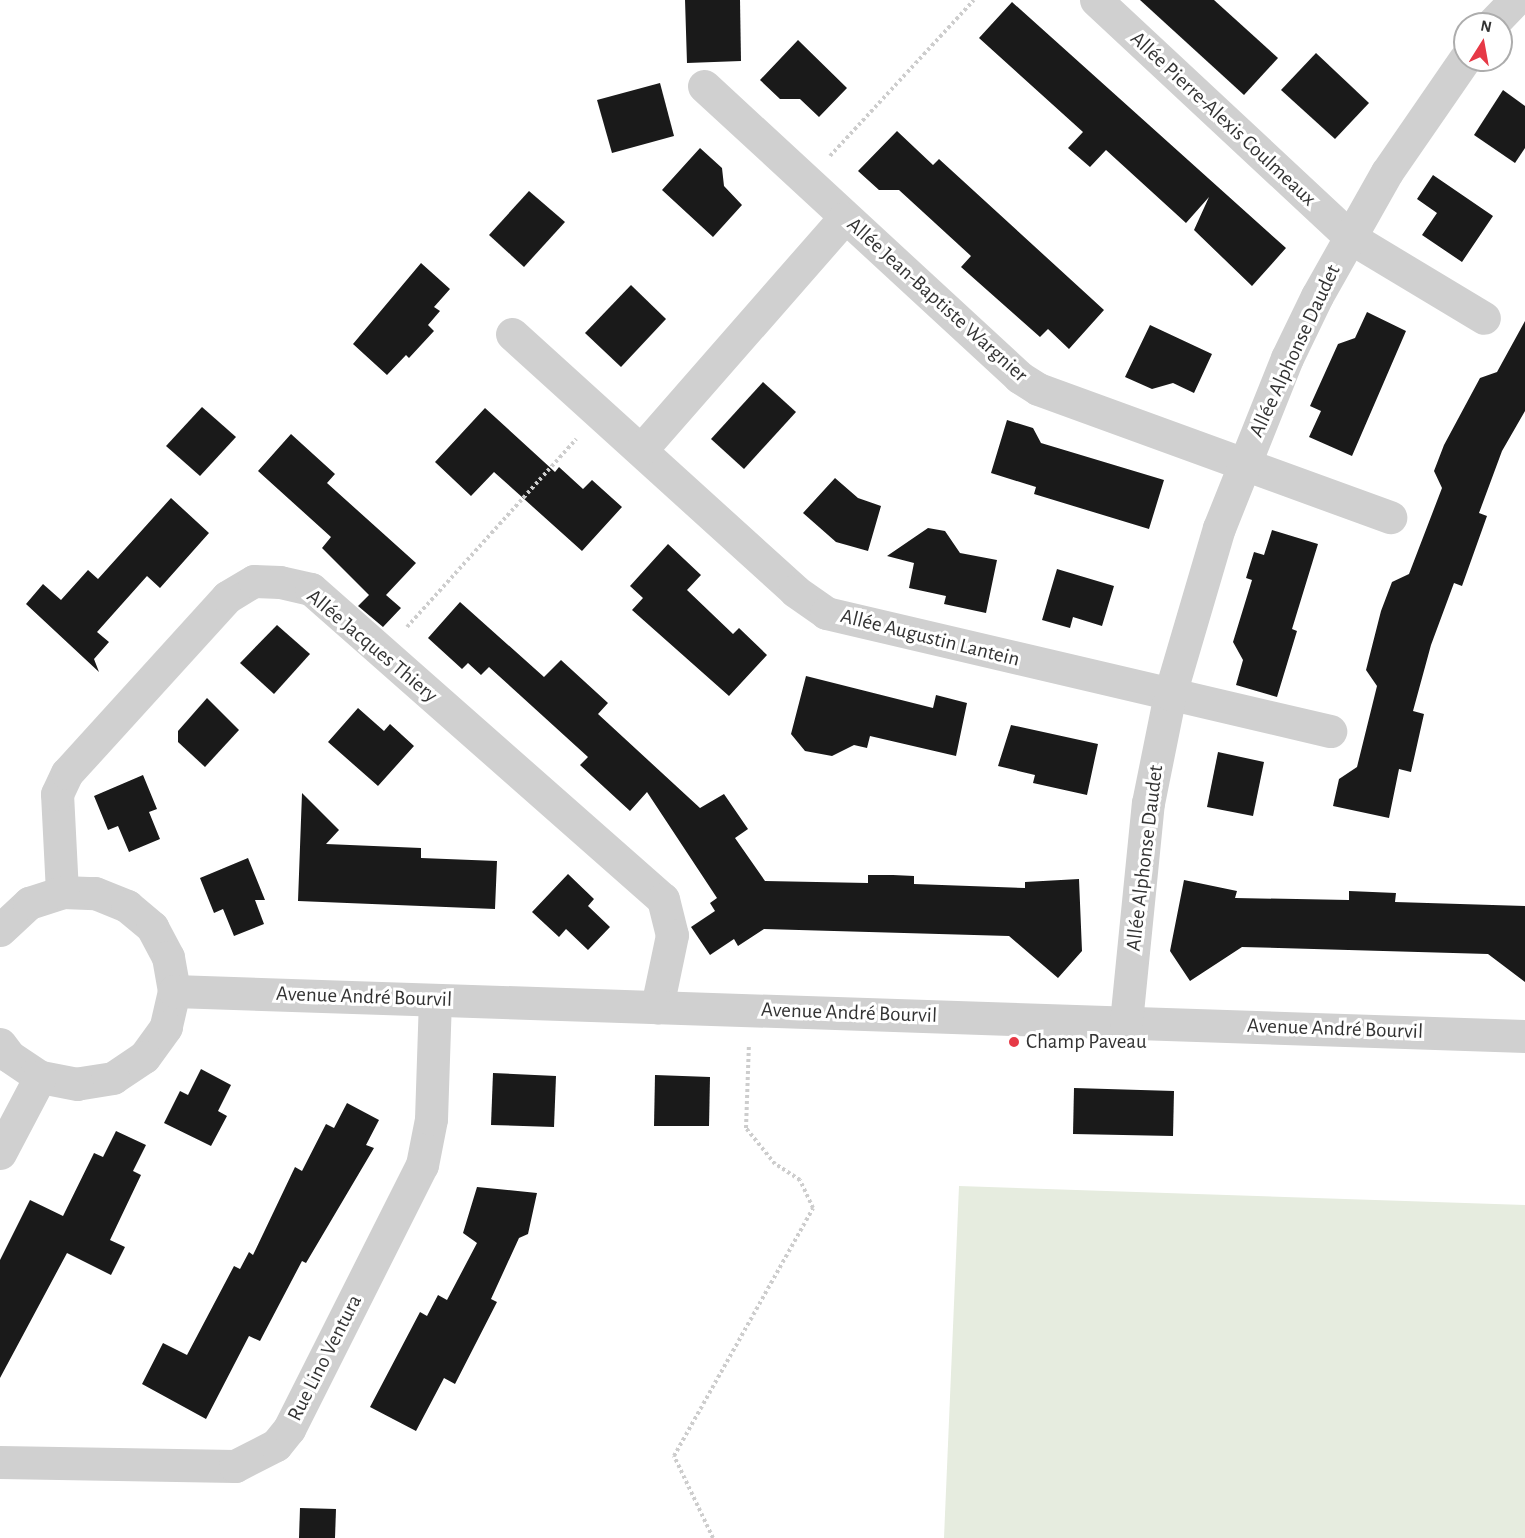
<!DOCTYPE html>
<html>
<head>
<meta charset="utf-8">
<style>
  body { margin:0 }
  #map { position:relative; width:1525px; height:1538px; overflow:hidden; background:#fff; font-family:"Alegreya Sans",sans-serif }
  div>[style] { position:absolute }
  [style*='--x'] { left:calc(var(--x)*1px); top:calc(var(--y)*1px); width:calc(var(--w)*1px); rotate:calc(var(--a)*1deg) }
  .green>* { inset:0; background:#e6ecdf }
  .building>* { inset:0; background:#1a1a1a }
  .path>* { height:4px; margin-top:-2px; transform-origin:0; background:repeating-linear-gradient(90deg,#cdcdcd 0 3px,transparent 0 6px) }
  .minor>* { height:33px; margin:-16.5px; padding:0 16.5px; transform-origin:16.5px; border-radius:16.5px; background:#d0d0d0 }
  .dots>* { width:16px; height:16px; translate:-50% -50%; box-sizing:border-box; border:3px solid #fff; border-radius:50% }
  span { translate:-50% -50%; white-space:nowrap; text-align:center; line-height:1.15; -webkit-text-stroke:6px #fff; paint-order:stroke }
  .street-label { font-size:21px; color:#333 }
  .poi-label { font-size:21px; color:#333 }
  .left { translate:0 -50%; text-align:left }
  .north { position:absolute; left:1453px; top:12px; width:60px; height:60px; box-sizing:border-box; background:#fff; border:2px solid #adadad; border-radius:50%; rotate:11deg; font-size:16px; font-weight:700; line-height:24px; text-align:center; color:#333 }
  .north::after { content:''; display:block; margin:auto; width:21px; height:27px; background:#e63946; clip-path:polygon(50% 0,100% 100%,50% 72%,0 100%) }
</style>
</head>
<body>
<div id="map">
  <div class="green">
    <div style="clip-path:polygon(959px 1186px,1525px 1205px,1525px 1538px,944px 1538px)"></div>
  </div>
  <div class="building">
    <div style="clip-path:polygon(685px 0,740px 0,741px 61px,687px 63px)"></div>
    <div style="clip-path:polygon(1140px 0,1214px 0,1278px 58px,1244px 95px)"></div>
    <div style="clip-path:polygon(1012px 2px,1286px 248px,1252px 286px,1194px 230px,1209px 197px,1186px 223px,1106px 150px,1090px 167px,1068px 148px,1083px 132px,979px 38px)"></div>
    <div style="clip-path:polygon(798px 40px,847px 88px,819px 117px,800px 99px,780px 99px,760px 80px)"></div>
    <div style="clip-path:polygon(1316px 53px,1369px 103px,1335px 139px,1281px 90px)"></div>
    <div style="clip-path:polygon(660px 83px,674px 136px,612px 153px,597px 100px)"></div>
    <div style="clip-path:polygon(1503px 90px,1525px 106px,1525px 148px,1515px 163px,1474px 135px)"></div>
    <div style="clip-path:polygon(897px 131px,933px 165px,939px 159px,1104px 310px,1069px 349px,1048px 329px,1040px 337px,961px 267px,971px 256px,899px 190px,879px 190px,858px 171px)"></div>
    <div style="clip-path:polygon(700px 148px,722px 168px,724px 186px,742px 205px,713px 237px,662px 190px)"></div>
    <div style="clip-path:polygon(1433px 175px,1493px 216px,1462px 262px,1422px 235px,1437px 213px,1417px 199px)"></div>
    <div style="clip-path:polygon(529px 191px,565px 222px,524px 267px,489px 235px)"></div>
    <div style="clip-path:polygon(421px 263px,450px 289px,434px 307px,440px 311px,428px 325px,434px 331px,409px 358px,406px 355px,387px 375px,353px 344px)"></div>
    <div style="clip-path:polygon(631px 285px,666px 319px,621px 367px,585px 333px)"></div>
    <div style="clip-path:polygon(1367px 312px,1406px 331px,1352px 456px,1309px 437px,1321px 411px,1310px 406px,1338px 344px,1355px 338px)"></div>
    <div style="clip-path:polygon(1525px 321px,1525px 411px,1502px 451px,1479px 513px,1487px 516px,1462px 586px,1454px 583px,1431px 645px,1413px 711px,1424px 714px,1411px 772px,1399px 769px,1389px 818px,1333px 806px,1339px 779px,1357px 767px,1377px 686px,1366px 670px,1381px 611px,1392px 582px,1409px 574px,1442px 488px,1434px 471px,1444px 445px,1480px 378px,1497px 372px)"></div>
    <div style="clip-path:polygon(1150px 325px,1212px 354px,1194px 393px,1173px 383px,1152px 389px,1125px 377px)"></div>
    <div style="clip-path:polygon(763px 382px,796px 412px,744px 469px,711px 439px)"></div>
    <div style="clip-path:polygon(202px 407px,236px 437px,200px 476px,166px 446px)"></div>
    <div style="clip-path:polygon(485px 408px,555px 472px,559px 467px,583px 489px,592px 480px,622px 507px,582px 551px,494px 472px,471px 496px,435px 462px)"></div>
    <div style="clip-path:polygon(1007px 420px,1033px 428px,1041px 443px,1164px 480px,1149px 529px,1034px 494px,1036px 487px,991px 473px)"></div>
    <div style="clip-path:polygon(291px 434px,335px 474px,327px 483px,416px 563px,386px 595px,401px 608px,383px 627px,358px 606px,369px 595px,322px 548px,331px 537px,258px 471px)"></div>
    <div style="clip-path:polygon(835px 478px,858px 498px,881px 506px,868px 551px,836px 542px,803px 513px)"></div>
    <div style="clip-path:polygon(171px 498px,209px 533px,160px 588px,147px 576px,97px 632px,109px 642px,94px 659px,99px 672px,26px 604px,43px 584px,61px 600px,88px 570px,98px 579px)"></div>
    <div style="clip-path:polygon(928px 528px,945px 531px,960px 553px,997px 560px,986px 613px,944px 604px,946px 596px,909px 588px,914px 563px,887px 556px)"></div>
    <div style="clip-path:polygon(1272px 530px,1318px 544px,1292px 629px,1297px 631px,1277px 697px,1236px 685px,1243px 660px,1233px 642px,1252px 580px,1246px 578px,1254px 552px,1264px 555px)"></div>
    <div style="clip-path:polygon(668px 544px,701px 575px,687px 590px,733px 634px,739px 628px,767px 655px,729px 696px,632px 610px,643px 598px,630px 586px)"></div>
    <div style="clip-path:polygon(1057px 569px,1114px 586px,1102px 626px,1073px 617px,1070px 628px,1042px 620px)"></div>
    <div style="clip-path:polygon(460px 602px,544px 677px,561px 660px,608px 703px,598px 714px,700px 808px,724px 794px,748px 829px,735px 838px,765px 881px,868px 883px,868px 875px,893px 875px,914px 876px,914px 884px,1025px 888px,1025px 882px,1079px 879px,1082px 951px,1058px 978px,1009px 936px,764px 929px,738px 946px,734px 939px,710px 955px,691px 927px,715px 911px,710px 903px,717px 898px,647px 792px,630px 811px,580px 765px,588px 757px,489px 667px,481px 675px,468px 663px,462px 669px,428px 638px)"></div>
    <div style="clip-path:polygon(277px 625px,310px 654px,274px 694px,240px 663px)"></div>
    <div style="clip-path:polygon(806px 676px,933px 708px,936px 695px,967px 703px,956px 756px,870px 736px,867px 748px,854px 745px,832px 756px,805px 751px,791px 734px)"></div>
    <div style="clip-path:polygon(207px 698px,239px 730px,205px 767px,178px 742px,178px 731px)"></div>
    <div style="clip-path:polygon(358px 708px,384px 731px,390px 724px,414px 746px,378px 786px,328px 742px)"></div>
    <div style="clip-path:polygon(1011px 725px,1098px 744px,1087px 795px,1033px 783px,1035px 775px,998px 766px)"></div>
    <div style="clip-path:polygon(1218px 752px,1264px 762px,1253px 816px,1207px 807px)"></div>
    <div style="clip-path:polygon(143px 775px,157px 809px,149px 812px,160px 839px,129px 852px,118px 826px,108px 830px,94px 796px)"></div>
    <div style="clip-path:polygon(302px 793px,339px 830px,326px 844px,421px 848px,421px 858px,497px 861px,495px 909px,298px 901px)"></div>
    <div style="clip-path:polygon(248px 858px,265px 900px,255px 900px,264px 924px,234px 936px,223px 909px,214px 913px,200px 878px)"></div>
    <div style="clip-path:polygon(568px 874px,594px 899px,588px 906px,610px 927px,588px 950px,566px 929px,559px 937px,532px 912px)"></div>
    <div style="clip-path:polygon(1184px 880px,1237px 891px,1235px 898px,1349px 900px,1349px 891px,1396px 893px,1395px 902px,1525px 906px,1525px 982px,1488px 954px,1242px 947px,1190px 981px,1170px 951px)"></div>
    <div style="clip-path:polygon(201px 1069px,231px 1085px,218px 1111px,227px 1116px,211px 1146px,164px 1123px,180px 1091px,188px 1095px)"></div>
    <div style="clip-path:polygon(493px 1073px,556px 1076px,554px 1127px,491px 1125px)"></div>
    <div style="clip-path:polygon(655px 1075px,710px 1077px,709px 1126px,654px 1126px)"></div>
    <div style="clip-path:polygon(1074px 1088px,1174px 1091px,1173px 1136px,1073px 1134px)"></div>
    <div style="clip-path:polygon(347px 1103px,379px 1120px,366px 1145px,374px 1148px,306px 1263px,302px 1261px,260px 1341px,249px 1336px,206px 1419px,142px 1384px,163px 1343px,187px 1355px,234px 1266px,240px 1269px,249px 1252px,253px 1255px,295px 1167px,302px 1171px,326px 1124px,334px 1128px)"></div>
    <div style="clip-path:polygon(116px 1131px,146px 1145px,133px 1171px,141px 1175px,110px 1240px,125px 1247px,111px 1275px,67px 1253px,0 1378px,0 1260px,30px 1200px,63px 1216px,94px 1153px,103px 1157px)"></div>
    <div style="clip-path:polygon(477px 1187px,537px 1193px,528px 1234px,519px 1238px,491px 1299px,497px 1302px,455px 1384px,444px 1378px,416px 1431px,370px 1407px,420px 1312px,427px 1316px,438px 1295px,447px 1300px,477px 1243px,463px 1233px)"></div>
    <div style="clip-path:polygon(300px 1508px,336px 1509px,335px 1538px,299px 1538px)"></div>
  </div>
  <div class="path">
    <div style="--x:830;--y:156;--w:212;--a:-47.3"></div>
    <div style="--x:407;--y:627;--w:253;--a:-48"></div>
    <div style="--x:713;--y:1538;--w:91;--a:-115.4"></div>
    <div style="--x:674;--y:1456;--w:284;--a:-60.7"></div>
    <div style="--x:813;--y:1208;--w:31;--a:-115"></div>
    <div style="--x:800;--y:1180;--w:30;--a:-147"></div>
    <div style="--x:775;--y:1164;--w:46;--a:-128.9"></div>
    <div style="--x:746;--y:1128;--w:84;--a:-88"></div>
  </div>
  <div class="minor">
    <div style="--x:1096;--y:0;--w:349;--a:43"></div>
    <div style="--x:1351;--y:238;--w:155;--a:31"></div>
    <div style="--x:1492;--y:24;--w:33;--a:-46"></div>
    <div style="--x:704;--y:86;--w:429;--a:42.7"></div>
    <div style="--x:1019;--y:377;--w:22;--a:32"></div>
    <div style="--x:1038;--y:389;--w:375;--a:20"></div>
    <div style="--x:512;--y:334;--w:382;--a:42.2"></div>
    <div style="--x:795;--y:591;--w:38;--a:35"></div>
    <div style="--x:826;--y:613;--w:518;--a:13.18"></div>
    <div style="--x:641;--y:450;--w:308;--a:-48.8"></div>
    <div style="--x:62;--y:892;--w:98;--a:-92.9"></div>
    <div style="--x:57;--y:794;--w:23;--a:-65"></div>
    <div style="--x:67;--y:773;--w:238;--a:-47.7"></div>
    <div style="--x:227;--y:597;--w:31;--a:-31"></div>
    <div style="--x:254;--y:581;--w:26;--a:2"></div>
    <div style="--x:280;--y:582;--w:32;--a:13"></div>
    <div style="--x:311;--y:589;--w:469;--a:41.4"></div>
    <div style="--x:663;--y:899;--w:37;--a:76"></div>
    <div style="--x:672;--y:935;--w:74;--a:101.8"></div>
    <div style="--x:0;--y:930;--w:40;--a:-43"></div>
    <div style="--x:29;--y:903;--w:35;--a:-18"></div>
    <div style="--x:62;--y:892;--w:33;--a:2"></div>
    <div style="--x:95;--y:893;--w:35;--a:22"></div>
    <div style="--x:127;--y:906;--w:33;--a:40"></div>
    <div style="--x:152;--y:927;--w:34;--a:62"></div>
    <div style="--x:168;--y:957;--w:35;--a:80"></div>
    <div style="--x:174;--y:991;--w:37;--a:103"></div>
    <div style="--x:166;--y:1027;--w:37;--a:126"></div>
    <div style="--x:144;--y:1057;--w:37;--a:146"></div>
    <div style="--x:113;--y:1078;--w:36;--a:171"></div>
    <div style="--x:77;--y:1084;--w:38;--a:-169"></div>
    <div style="--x:40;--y:1077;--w:37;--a:-146"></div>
    <div style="--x:9;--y:1056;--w:15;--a:-127"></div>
    <div style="--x:174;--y:991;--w:1352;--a:1.91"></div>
    <div style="--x:1126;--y:1022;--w:220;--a:-84.3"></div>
    <div style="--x:1148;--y:803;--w:111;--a:-78.6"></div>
    <div style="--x:1170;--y:694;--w:173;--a:-73.6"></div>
    <div style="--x:1219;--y:528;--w:183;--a:-68.2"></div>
    <div style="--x:1287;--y:358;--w:69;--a:-64.2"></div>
    <div style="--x:1317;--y:296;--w:142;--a:-60.6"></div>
    <div style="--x:1387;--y:172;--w:137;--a:-55.4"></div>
    <div style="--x:0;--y:1153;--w:86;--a:-62.2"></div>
    <div style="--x:0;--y:1462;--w:235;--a:1"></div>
    <div style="--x:235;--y:1466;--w:46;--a:-27.1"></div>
    <div style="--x:276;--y:1445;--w:21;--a:-51"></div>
    <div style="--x:289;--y:1429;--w:296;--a:-63.3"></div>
    <div style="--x:422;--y:1165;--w:47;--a:-78.9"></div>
    <div style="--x:431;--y:1119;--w:119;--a:-88.1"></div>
  </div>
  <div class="dots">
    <div style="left:1014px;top:1042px;background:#e63946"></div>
  </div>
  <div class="street-label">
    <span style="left:1223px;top:119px;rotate:43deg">Allée Pierre-Alexis Coulmeaux</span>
    <span style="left:937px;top:300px;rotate:42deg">Allée Jean-Baptiste Wargnier</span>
    <span style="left:1295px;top:351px;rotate:-65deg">Allée Alphonse Daudet</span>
    <span style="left:930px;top:638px;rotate:14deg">Allée Augustin Lantein</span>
    <span style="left:372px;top:646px;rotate:40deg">Allée Jacques Thiery</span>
    <span style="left:1145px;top:858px;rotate:-83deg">Allée Alphonse Daudet</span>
    <span style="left:364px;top:997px;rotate:2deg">Avenue André Bourvil</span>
    <span style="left:849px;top:1013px;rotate:2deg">Avenue André Bourvil</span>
    <span style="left:1335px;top:1029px;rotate:2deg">Avenue André Bourvil</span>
    <span style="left:325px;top:1358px;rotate:-63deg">Rue Lino Ventura</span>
  </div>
  <div class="poi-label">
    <span class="left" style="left:1026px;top:1042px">Champ Paveau</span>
  </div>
  <div class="north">N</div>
</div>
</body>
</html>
